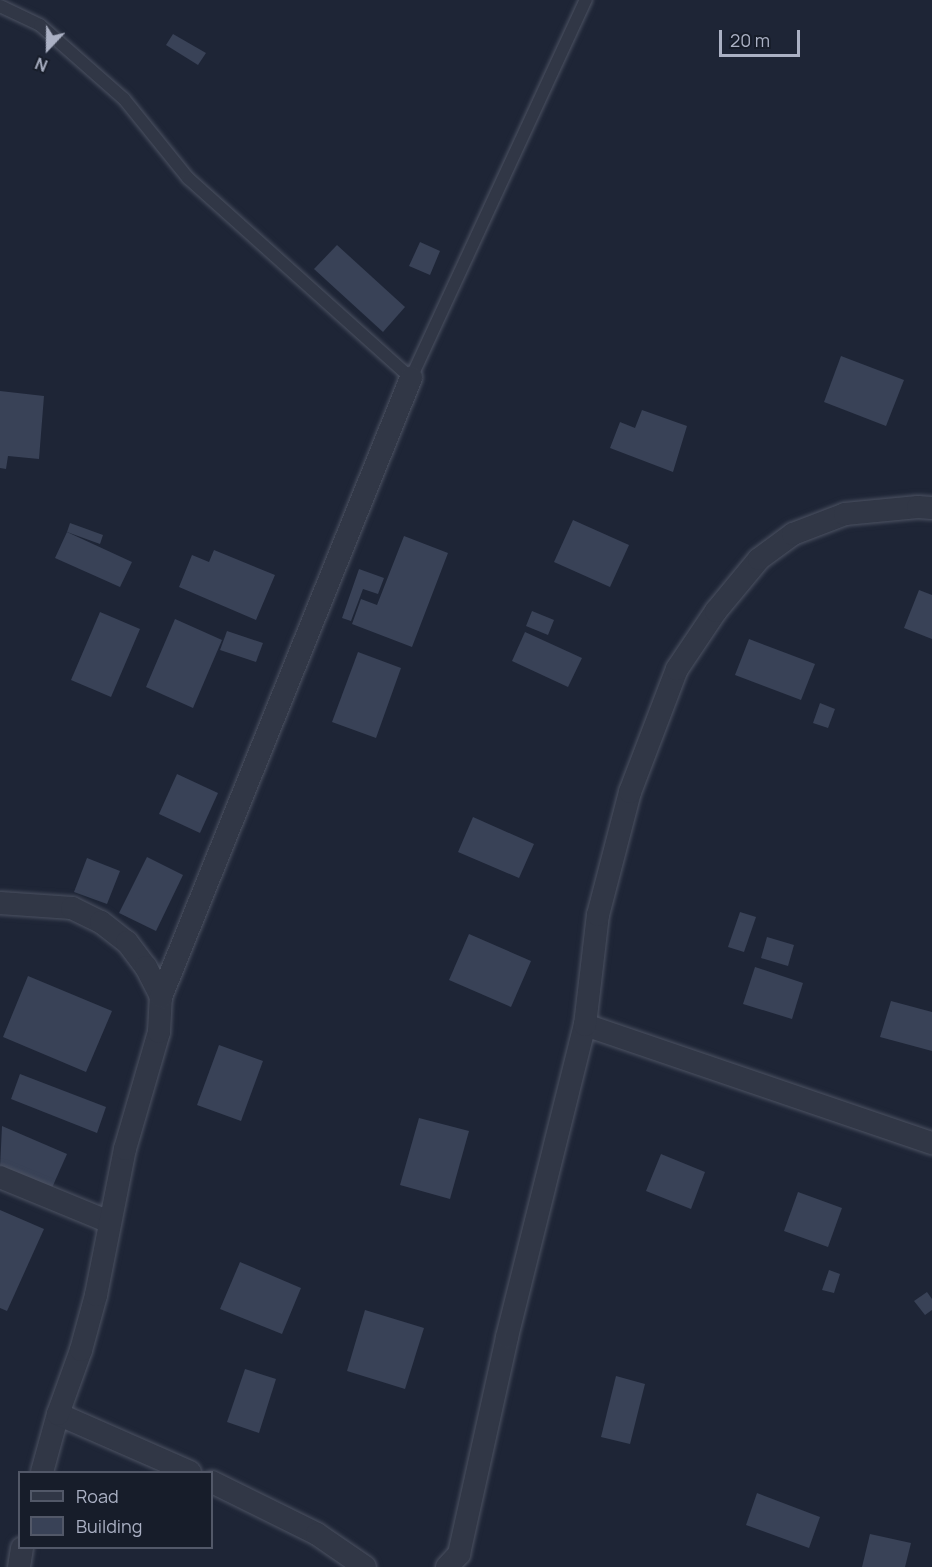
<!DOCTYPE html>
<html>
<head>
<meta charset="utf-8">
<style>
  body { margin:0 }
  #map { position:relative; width:932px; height:1567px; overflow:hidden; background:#1e2536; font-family:Manrope,sans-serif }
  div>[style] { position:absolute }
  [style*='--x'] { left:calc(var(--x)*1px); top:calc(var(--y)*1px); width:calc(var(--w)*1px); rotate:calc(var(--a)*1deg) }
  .building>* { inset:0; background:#394257 }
  .roads { filter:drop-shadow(0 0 2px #4c5262) drop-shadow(0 0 2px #4c5262) }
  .lane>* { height:12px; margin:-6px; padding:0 6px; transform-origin:6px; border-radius:6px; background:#313746 }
  .street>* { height:22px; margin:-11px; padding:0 11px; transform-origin:11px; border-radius:11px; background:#313746 }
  span { translate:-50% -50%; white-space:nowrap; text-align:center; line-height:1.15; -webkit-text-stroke:4.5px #171d2a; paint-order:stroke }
  .legend { position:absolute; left:18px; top:1471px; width:195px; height:78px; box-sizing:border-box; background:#171d2a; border:2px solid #525868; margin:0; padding:8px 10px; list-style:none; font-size:18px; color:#abb1c4 }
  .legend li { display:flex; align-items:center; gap:12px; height:30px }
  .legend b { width:30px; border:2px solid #525868 }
  .north { position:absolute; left:18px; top:18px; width:60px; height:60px; -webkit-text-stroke:4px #171d2a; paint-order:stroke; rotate:202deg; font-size:16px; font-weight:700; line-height:24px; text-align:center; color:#abb1c4 }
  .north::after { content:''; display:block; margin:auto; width:21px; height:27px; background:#abb1c4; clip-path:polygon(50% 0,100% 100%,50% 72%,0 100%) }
  .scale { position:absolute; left:719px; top:30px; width:81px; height:27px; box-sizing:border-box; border:3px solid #abb1c4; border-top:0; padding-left:8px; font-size:18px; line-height:21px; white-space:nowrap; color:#abb1c4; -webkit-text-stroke:4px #171d2a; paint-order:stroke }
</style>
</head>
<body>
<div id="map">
  <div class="building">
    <div style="clip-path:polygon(173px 34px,206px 53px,198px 65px,166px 45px)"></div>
    <div style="clip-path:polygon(420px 242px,440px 251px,430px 275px,409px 266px)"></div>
    <div style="clip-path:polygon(337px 245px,405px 307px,383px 332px,314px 269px)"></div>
    <div style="clip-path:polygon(841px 356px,904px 380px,886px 426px,824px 402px)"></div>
    <div style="clip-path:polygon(0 391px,44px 396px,39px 459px,8px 456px,6px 469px,0 468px)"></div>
    <div style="clip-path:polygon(642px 410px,687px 426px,673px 472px,610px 448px,620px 422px,635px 428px)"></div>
    <div style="clip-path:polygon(573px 520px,629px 545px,610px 587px,554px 562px)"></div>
    <div style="clip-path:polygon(70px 523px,103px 535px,100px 544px,67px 532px)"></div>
    <div style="clip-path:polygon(67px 532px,132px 562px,120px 587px,55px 558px)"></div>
    <div style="clip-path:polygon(404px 536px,448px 553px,412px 647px,352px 624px,361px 599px,377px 605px)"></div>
    <div style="clip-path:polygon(214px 550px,275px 575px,256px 620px,179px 587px,192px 555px,209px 562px)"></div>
    <div style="clip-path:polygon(359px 569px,384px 578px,378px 594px,363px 589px,351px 621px,342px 618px)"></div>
    <div style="clip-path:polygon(919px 590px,932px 595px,932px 639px,904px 628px)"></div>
    <div style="clip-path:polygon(532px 611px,554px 620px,548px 635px,526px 626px)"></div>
    <div style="clip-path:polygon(100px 612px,140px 629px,111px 697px,71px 680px)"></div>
    <div style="clip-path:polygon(175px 619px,222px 640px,193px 708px,146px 687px)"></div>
    <div style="clip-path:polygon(227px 631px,263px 643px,256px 662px,220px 650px)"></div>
    <div style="clip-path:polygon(525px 632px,582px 658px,568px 687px,512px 661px)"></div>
    <div style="clip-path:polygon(749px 639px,815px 664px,801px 700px,735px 675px)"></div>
    <div style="clip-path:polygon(358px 652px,401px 668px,376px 738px,332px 722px)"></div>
    <div style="clip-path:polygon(820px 703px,835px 709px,828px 728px,813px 723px)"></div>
    <div style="clip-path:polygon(177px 774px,218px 793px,200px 833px,159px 814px)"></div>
    <div style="clip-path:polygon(473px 817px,534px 844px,519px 878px,458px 852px)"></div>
    <div style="clip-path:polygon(147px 857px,183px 875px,156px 931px,119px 913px)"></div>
    <div style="clip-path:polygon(87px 858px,120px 871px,107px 904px,74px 892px)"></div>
    <div style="clip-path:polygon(740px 912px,756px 917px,744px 952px,728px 947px)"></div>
    <div style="clip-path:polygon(469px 934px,531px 961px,511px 1007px,449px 980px)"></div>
    <div style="clip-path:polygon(767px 937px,794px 945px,788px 966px,761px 958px)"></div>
    <div style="clip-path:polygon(755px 967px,803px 983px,792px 1019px,743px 1004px)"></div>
    <div style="clip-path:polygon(28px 976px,112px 1011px,86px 1072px,3px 1037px)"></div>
    <div style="clip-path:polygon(891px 1001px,932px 1012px,932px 1051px,880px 1037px)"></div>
    <div style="clip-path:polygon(219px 1045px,263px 1061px,241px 1121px,197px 1105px)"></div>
    <div style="clip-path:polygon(20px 1074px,106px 1107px,97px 1133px,11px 1099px)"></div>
    <div style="clip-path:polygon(419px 1118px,469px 1131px,450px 1199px,400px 1185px)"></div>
    <div style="clip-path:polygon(2px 1126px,67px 1154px,51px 1190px,0 1168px)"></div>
    <div style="clip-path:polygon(661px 1154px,705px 1172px,691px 1209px,646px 1191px)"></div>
    <div style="clip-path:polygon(798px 1192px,842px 1208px,828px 1247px,784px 1231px)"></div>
    <div style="clip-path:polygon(0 1210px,44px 1229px,7px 1311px,0 1308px)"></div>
    <div style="clip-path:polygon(240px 1262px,301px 1288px,282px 1334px,220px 1309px)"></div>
    <div style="clip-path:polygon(829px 1270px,840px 1274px,834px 1293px,822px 1290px)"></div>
    <div style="clip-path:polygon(927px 1292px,932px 1299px,932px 1310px,925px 1315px,914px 1301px)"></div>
    <div style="clip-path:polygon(365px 1310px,424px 1328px,405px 1389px,347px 1371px)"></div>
    <div style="clip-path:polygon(245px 1369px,276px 1379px,259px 1433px,227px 1422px)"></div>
    <div style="clip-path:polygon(616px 1376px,645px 1384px,630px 1444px,601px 1437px)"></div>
    <div style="clip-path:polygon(757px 1493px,820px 1517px,809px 1548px,746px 1525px)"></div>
    <div style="clip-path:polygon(870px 1534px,911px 1543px,905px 1567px,862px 1567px)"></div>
  </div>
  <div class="roads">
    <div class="lane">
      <div style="--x:0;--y:6;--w:44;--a:25.4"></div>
      <div style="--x:40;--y:25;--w:112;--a:41.4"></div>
      <div style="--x:124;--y:99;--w:102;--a:51"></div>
      <div style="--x:188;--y:178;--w:300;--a:41.9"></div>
      <div style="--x:411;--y:378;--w:417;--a:-65.2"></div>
    </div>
    <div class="street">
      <div style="--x:0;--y:903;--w:72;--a:4"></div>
      <div style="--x:72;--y:908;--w:32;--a:26"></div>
      <div style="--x:101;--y:922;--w:33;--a:38"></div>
      <div style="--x:127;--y:942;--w:31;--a:53"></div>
      <div style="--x:146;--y:967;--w:34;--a:63"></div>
      <div style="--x:585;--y:1025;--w:367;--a:18.8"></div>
      <div style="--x:0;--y:1177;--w:118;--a:22.4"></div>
      <div style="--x:42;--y:1472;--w:60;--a:-74.6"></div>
      <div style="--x:190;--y:1472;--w:144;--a:-156.3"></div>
      <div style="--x:58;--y:1414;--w:68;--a:-70.2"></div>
      <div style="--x:81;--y:1350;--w:57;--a:-74.7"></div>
      <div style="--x:96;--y:1295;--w:149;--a:-78.8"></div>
      <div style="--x:125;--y:1149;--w:122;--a:-73.8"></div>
      <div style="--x:159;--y:1032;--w:35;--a:-87"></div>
      <div style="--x:161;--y:997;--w:668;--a:-68.01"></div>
      <div style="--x:212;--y:1482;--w:117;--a:26.3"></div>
      <div style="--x:317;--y:1534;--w:58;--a:34.5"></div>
      <div style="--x:19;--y:1567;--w:19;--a:-81"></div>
      <div style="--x:447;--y:1567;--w:18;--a:-47"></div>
      <div style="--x:459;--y:1554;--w:222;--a:-77.5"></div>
      <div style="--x:507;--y:1337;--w:322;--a:-76"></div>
      <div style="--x:585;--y:1025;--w:111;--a:-83.3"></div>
      <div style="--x:598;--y:915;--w:127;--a:-75.4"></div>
      <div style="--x:630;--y:792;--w:132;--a:-69.1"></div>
      <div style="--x:677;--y:669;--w:70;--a:-56.1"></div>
      <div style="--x:716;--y:611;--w:67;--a:-50.4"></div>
      <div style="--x:759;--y:559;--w:42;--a:-36.3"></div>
      <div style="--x:793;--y:534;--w:56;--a:-21"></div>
      <div style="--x:845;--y:514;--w:73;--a:-5.5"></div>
      <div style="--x:918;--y:507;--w:14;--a:4"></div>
    </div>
  </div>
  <ul class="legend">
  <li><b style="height:8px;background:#313746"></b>Road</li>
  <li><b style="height:16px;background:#394257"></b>Building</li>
  </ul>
  <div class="north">N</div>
  <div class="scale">20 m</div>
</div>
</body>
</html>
